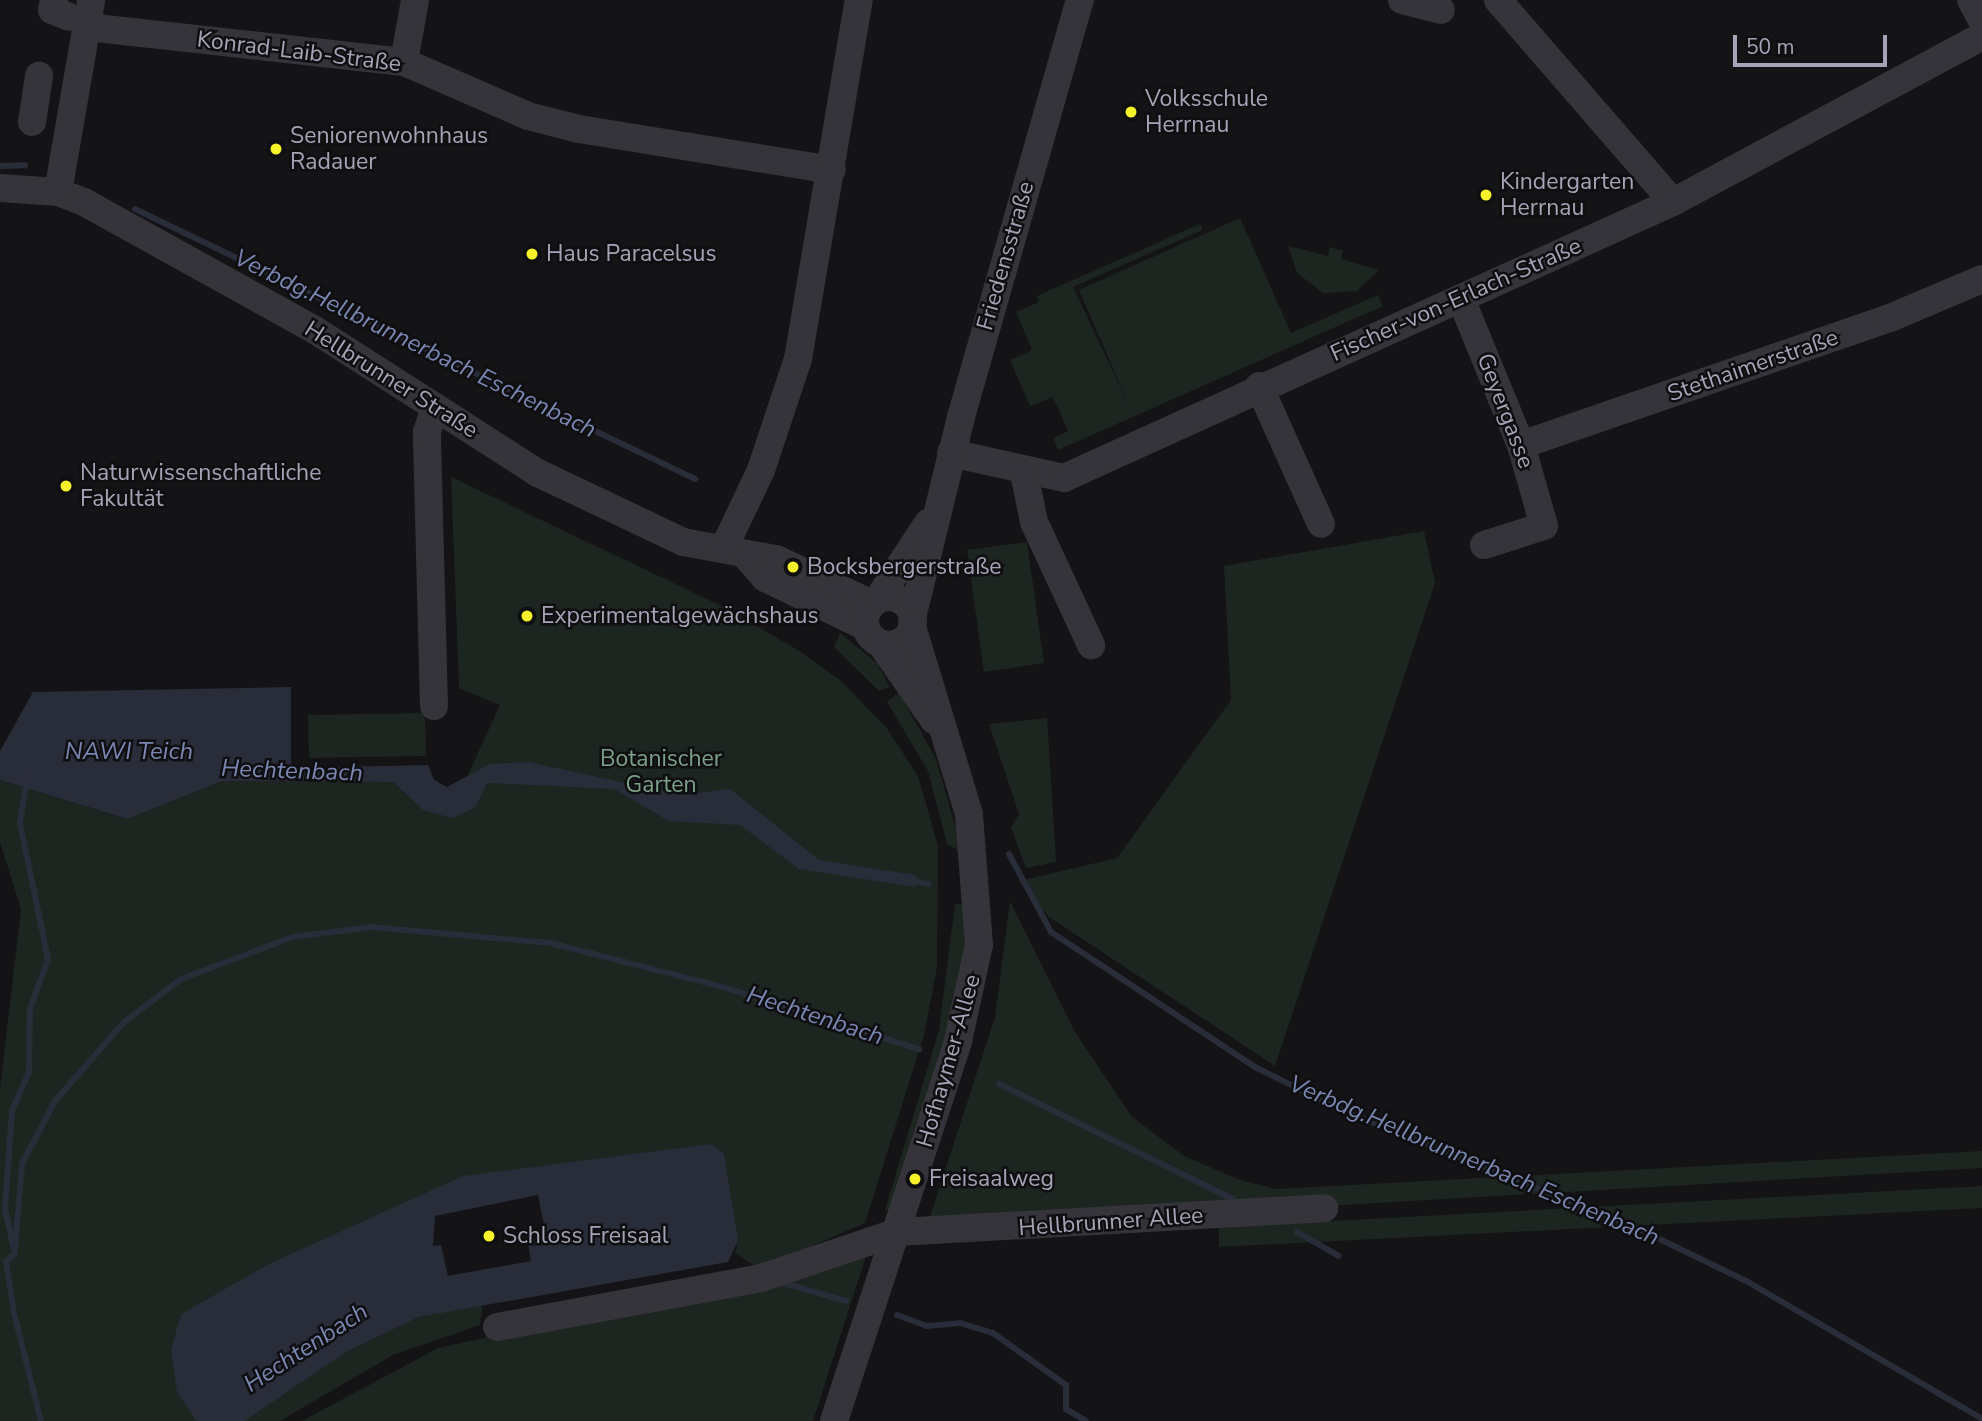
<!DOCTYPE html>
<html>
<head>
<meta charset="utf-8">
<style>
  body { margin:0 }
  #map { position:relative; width:1982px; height:1421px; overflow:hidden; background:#141315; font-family:"Nunito Sans",sans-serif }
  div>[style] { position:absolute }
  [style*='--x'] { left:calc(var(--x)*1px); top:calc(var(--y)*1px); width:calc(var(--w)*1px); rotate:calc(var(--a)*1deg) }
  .green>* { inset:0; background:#1d2520 }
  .water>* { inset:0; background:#292d39 }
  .stream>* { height:6px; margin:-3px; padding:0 3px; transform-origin:3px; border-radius:3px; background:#292d39 }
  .minor>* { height:28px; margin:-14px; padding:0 14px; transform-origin:14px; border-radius:14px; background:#35343a }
  .minor>.ring { margin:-14px; padding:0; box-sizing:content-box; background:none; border:28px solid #35343a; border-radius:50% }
  .dots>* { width:19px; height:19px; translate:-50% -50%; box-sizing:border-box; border:4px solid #0f0e10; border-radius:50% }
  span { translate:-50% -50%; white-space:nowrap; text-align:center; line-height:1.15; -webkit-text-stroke:5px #0f0e10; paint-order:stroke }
  .street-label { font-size:23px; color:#a4a4b6 }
  .poi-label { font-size:23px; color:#a4a4b6 }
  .left { translate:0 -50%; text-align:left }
  .park-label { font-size:23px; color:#7ba189 }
  .water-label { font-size:24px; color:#7a86b2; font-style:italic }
  .scale { position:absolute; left:1733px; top:35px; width:154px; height:32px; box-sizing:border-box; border:4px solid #a4a4b6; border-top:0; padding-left:9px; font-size:21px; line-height:24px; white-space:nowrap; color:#a4a4b6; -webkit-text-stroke:5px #0f0e10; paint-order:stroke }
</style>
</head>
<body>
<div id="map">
  <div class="green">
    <div style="clip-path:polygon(1240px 218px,1291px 333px,1378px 295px,1383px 306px,1058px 450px,1053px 438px,1068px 431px,1053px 397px,1030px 406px,1010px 360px,1032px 350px,1016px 312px,1039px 302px,1037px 296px,1200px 224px,1203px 230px,1073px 287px,1129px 405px,1079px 290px)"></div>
    <div style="clip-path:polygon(1288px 246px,1328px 256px,1330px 247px,1343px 251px,1341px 259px,1379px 270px,1357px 291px,1323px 293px,1297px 273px)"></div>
    <div style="clip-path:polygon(451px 477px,728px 609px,801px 652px,841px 681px,886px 727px,918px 776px,938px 846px,937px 967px,924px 1035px,865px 1223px,759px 1269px,735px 1253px,738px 1241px,463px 1176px,372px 1221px,177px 1392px,196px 1421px,0 1421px,0 1089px,21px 909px,0 842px,0 780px,126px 819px,222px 781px,393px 782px,423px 810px,482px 793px,466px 779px,500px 705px,459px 688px)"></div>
    <div style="clip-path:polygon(1424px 531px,1435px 583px,1275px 1066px,1049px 917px,1019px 881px,1117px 858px,1231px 700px,1224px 566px)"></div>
    <div style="clip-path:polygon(1027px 542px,1044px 663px,984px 672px,967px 550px)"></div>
    <div style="clip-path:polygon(840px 633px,877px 663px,890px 687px,879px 691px,834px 647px)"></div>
    <div style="clip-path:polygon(899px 692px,936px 759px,963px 853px,947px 844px,928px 771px,887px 702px)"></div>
    <div style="clip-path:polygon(425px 713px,426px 756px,309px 758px,308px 715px)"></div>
    <div style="clip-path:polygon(1047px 718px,1056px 862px,1026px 868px,1011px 827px,1019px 814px,989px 724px)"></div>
    <div style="clip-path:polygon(1010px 901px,1075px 1032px,1132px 1117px,1184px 1156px,1240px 1180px,1276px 1189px,1982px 1151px,1982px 1168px,926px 1229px,995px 1017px)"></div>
    <div style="clip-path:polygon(955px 904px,962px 904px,969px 918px,958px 1001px,891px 1210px,885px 1210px,939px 1030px)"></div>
    <div style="clip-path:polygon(1982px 1186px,1982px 1208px,1219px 1247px,1219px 1227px)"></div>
    <div style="clip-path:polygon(867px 1253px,813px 1421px,302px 1421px,438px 1348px)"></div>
    <div style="clip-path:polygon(483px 1303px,480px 1325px,393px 1355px,280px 1421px,245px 1421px,346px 1352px,419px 1317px)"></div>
  </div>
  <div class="water">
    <div style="clip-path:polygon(291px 687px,291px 768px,428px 765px,434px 780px,447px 787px,490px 764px,529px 762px,680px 795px,730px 789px,819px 860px,915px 875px,919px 882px,915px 887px,799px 869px,740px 825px,669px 821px,614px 789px,487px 783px,475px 808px,452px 818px,423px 810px,393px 782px,222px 781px,127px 819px,0 780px,0 751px,33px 692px)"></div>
    <div style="clip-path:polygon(evenodd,711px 1144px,724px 1154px,738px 1241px,728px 1262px,419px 1317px,346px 1352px,245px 1421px,196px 1421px,177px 1392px,171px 1350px,181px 1314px,269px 1264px,463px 1176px,711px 1144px,538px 1195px,547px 1240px,528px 1244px,531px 1261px,448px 1276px,441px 1245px,433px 1246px,435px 1216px,538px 1195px)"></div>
  </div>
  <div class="stream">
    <div style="--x:0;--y:166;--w:25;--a:-2"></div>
    <div style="--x:135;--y:209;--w:622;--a:25.74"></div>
    <div style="--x:27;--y:778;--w:46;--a:98.8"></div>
    <div style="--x:20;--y:823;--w:139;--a:78.4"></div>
    <div style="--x:48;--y:959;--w:53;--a:109.8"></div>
    <div style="--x:30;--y:1009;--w:63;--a:90.9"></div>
    <div style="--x:29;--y:1072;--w:43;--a:113.6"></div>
    <div style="--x:12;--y:1111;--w:98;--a:94.1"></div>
    <div style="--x:5;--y:1209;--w:46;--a:77.5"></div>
    <div style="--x:15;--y:1254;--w:11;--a:142"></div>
    <div style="--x:6;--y:1261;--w:53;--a:81.3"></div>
    <div style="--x:14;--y:1313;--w:111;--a:76"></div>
    <div style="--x:1009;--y:854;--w:89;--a:61.7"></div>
    <div style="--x:1051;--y:932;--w:245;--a:33.5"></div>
    <div style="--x:1255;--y:1067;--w:94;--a:26.6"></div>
    <div style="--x:1339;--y:1109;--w:323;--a:21.8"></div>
    <div style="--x:1639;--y:1229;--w:121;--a:25.9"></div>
    <div style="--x:1748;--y:1282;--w:271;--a:30.3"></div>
    <div style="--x:914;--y:881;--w:15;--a:11"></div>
    <div style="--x:999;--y:1084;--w:261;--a:26.2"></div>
    <div style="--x:1297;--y:1232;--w:48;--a:29.7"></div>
    <div style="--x:15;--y:1248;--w:84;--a:-85.2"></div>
    <div style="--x:22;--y:1164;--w:71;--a:-62.4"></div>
    <div style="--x:55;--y:1101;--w:103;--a:-48.9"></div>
    <div style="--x:123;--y:1023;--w:73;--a:-37.2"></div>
    <div style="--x:181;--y:979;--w:120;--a:-20.6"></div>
    <div style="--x:293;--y:937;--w:79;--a:-7.3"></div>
    <div style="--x:371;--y:927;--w:180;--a:5.1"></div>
    <div style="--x:550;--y:943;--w:179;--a:14.3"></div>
    <div style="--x:723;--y:987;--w:206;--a:17.6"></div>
    <div style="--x:780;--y:1282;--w:69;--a:16.1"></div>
    <div style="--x:897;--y:1315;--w:32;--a:20"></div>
    <div style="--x:927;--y:1326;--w:33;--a:-5"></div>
    <div style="--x:960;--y:1323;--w:34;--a:17"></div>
    <div style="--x:993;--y:1333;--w:90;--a:35.5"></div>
    <div style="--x:1066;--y:1385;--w:24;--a:90"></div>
    <div style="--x:1066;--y:1409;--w:23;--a:31"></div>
  </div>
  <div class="minor">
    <div style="--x:54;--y:0;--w:10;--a:101"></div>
    <div style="--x:52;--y:10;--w:18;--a:22"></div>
    <div style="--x:1402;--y:0;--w:40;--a:14.4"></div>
    <div style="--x:1498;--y:0;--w:267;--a:49.1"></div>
    <div style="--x:1971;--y:0;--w:24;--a:62"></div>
    <div style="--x:87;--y:27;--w:319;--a:6.3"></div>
    <div style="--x:404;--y:62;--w:135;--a:23.5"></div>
    <div style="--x:528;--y:116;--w:53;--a:14.3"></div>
    <div style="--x:579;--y:129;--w:256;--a:9.2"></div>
    <div style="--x:404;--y:62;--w:63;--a:-79.9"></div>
    <div style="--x:32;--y:122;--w:47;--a:-81.3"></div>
    <div style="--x:0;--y:188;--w:58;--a:3.9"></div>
    <div style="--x:58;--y:192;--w:28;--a:21"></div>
    <div style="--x:84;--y:202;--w:264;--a:29"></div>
    <div style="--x:315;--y:330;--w:265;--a:32.7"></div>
    <div style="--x:538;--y:473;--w:161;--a:25.4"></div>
    <div style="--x:683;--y:542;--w:95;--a:10.4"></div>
    <div style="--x:776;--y:559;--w:106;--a:25.1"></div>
    <div style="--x:58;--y:192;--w:195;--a:-80.2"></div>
    <div style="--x:1461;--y:299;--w:158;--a:67.7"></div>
    <div style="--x:1521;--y:445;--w:84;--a:74.1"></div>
    <div style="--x:1544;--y:526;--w:63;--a:162.4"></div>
    <div style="--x:1259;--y:386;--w:151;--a:65.8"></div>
    <div style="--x:1521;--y:445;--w:390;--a:-19"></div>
    <div style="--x:1890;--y:318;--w:100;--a:-23"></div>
    <div style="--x:951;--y:453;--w:116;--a:12.5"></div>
    <div style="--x:1064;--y:478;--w:669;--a:-24.38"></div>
    <div style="--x:1673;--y:202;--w:351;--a:-28.2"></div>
    <div style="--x:1024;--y:473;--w:50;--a:78.5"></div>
    <div style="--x:1034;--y:522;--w:136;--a:65.1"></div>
    <div style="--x:724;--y:548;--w:86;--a:-64.6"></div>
    <div style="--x:761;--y:470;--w:117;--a:-71.6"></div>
    <div style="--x:798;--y:359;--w:364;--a:-80.4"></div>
    <div style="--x:746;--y:556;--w:29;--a:49"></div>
    <div style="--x:765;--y:578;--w:112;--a:25.9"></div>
    <div class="ring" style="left:865px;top:597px;width:20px;height:20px"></div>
    <div style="--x:878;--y:599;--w:91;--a:-56.7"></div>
    <div style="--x:912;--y:618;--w:207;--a:-76.3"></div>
    <div style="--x:961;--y:417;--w:434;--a:-74.1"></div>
    <div style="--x:881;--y:644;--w:93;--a:55.1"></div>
    <div style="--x:434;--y:706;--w:274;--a:-91.5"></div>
    <div style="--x:427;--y:432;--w:26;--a:-72"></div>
    <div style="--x:497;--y:1327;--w:269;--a:-10.5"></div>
    <div style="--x:761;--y:1278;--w:145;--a:-18.6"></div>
    <div style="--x:898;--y:1232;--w:427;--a:-3.2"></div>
    <div style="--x:834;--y:1421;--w:400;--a:-71.9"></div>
    <div style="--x:958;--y:1041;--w:98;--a:-77.7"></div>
    <div style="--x:979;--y:945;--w:131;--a:-94.4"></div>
    <div style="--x:969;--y:814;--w:196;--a:-106.9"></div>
  </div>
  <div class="dots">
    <div style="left:1131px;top:112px;background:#f6f22a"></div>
    <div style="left:276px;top:149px;background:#f6f22a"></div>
    <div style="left:1486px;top:195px;background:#f6f22a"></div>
    <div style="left:532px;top:254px;background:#f6f22a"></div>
    <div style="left:66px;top:486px;background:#f6f22a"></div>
    <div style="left:793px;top:567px;background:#f6f22a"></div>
    <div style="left:527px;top:616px;background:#f6f22a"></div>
    <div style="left:915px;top:1179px;background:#f6f22a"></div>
    <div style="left:489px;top:1236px;background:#f6f22a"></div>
  </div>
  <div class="street-label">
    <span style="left:299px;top:52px;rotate:7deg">Konrad-Laib-Straße</span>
    <span style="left:1006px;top:256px;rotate:-74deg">Friedensstraße</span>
    <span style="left:1456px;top:300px;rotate:-24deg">Fischer-von-Erlach-Straße</span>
    <span style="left:1753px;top:366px;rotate:-19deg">Stethaimerstraße</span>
    <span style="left:391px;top:380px;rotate:32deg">Hellbrunner Straße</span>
    <span style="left:1505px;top:411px;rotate:69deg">Geyergasse</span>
    <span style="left:949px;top:1061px;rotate:-74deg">Hofhaymer-Allee</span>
    <span style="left:1111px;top:1222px;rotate:-4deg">Hellbrunner Allee</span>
  </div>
  <div class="poi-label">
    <span class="left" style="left:1145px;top:112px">Volksschule<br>Herrnau</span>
    <span class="left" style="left:290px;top:149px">Seniorenwohnhaus<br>Radauer</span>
    <span class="left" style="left:1500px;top:195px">Kindergarten<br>Herrnau</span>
    <span class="left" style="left:546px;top:254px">Haus Paracelsus</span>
    <span class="left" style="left:80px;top:486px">Naturwissenschaftliche<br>Fakultät</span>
    <span class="left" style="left:807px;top:567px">Bocksbergerstraße</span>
    <span class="left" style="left:541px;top:616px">Experimentalgewächshaus</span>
    <span class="left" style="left:929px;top:1179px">Freisaalweg</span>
    <span class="left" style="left:503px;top:1236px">Schloss Freisaal</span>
  </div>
  <div class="park-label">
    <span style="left:661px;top:772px">Botanischer<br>Garten</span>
  </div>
  <div class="water-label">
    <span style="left:415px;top:344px;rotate:26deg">Verbdg.Hellbrunnerbach Eschenbach</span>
    <span style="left:129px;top:752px">NAWI Teich</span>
    <span style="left:292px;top:771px;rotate:2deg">Hechtenbach</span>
    <span style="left:815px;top:1016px;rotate:18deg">Hechtenbach</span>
    <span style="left:1474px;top:1161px;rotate:23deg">Verbdg.Hellbrunnerbach Eschenbach</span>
    <span style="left:306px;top:1348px;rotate:-33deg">Hechtenbach</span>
  </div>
  <div class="scale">50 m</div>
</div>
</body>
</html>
